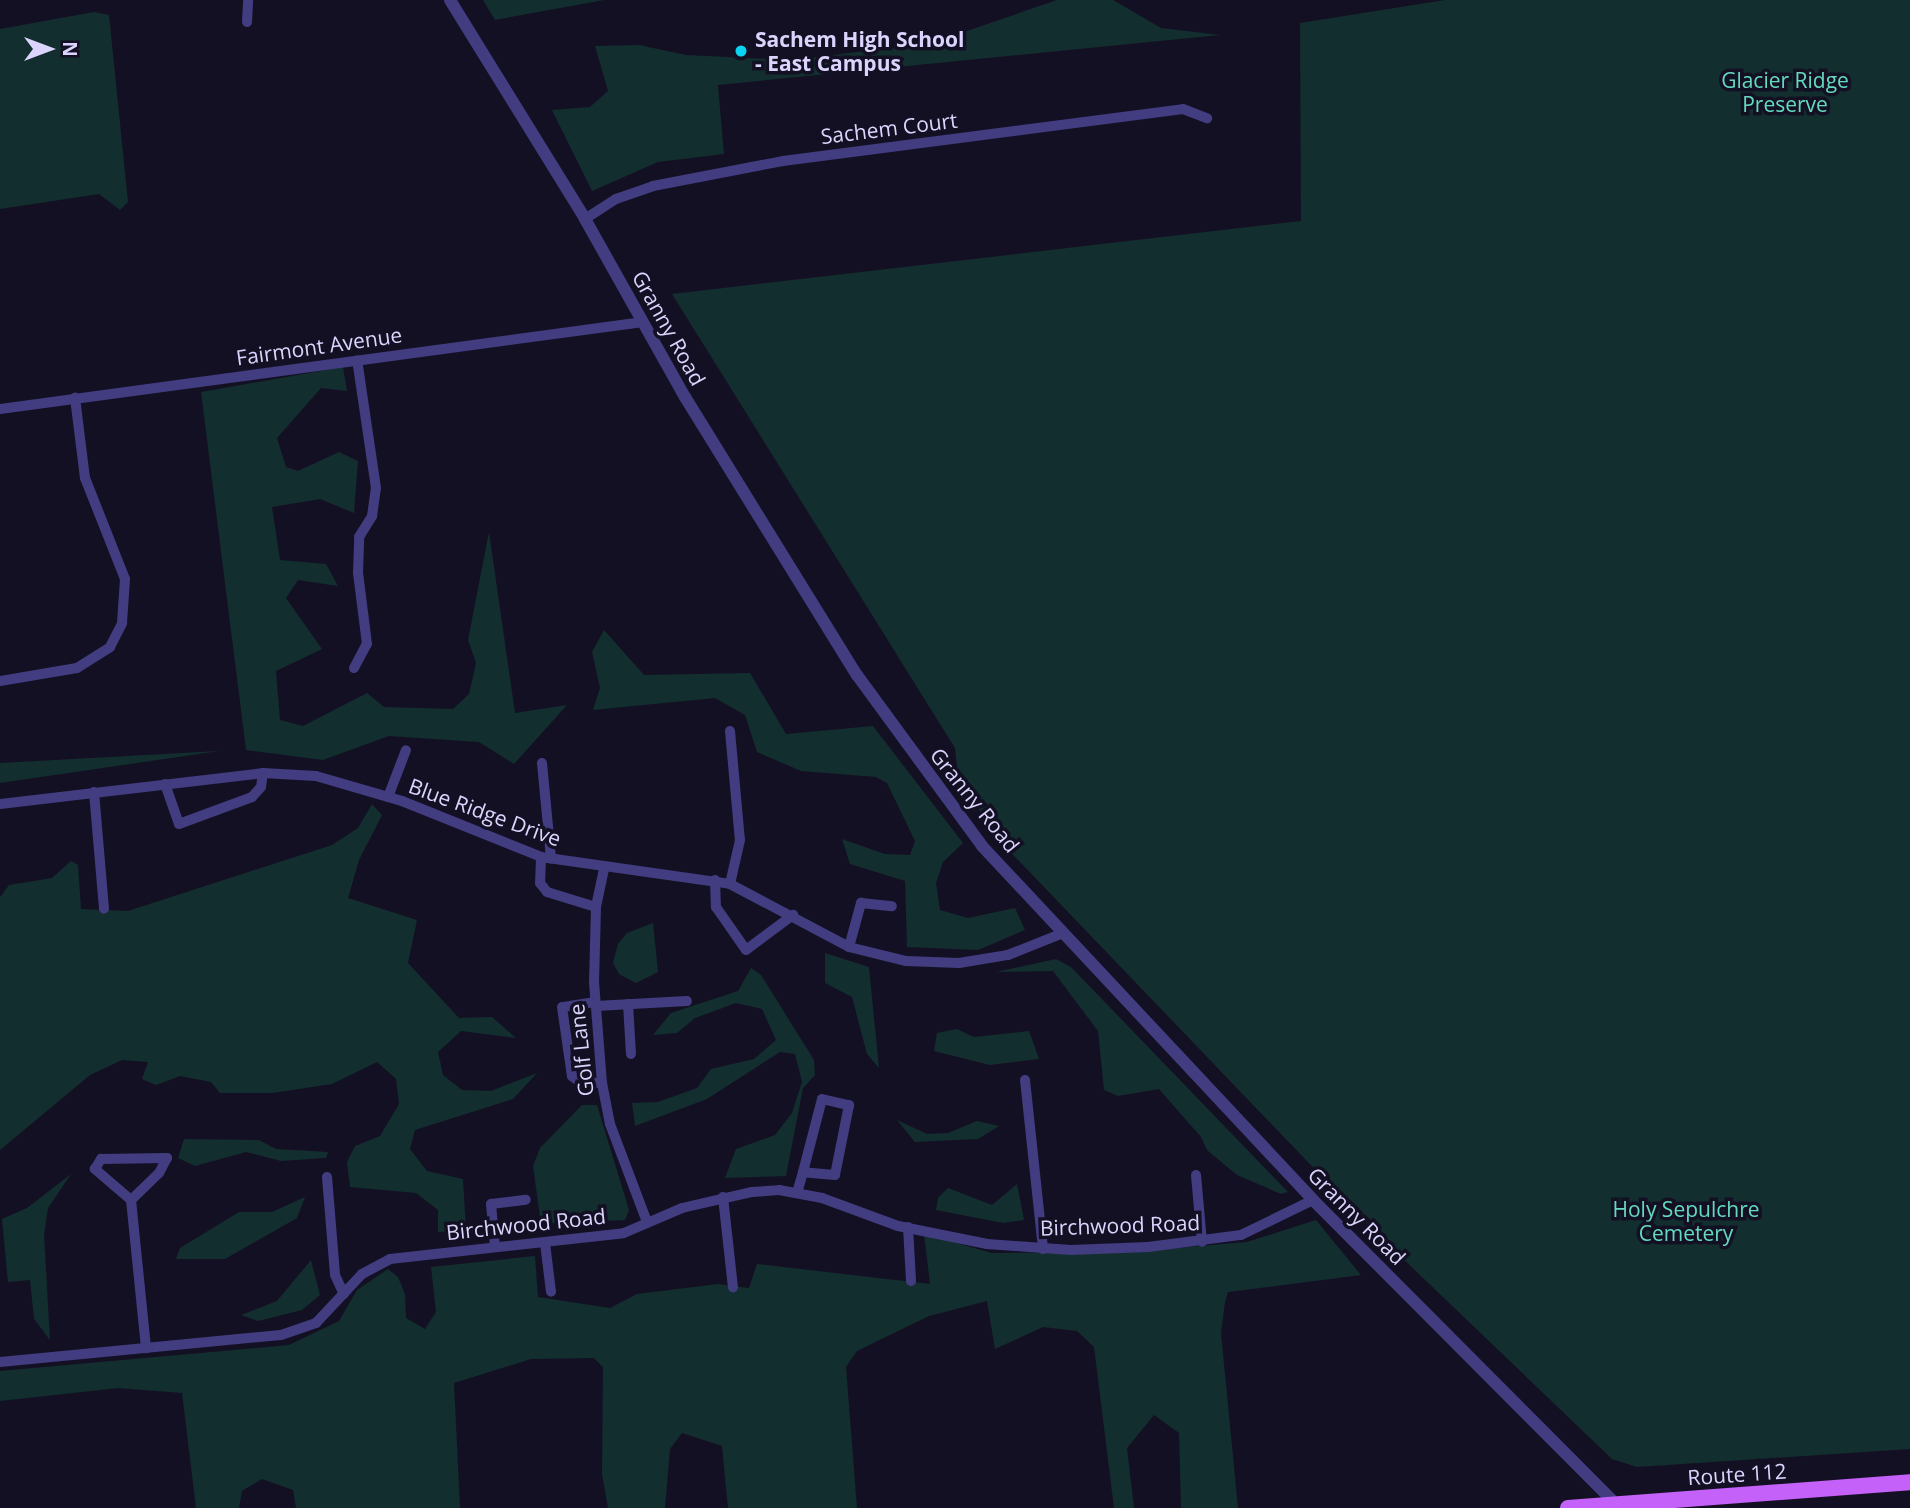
<!DOCTYPE html>
<html>
<head>
<meta charset="utf-8">
<style>
  body { margin:0 }
  #map { position:relative; width:1910px; height:1508px; overflow:hidden; background:#141024; font-family:"Open Sans",sans-serif }
  div>[style] { position:absolute }
  [style*='--x'] { left:calc(var(--x)*1px); top:calc(var(--y)*1px); width:calc(var(--w)*1px); rotate:calc(var(--a)*1deg) }
  .green>* { inset:0; background:#132e2e }
  .minor>* { height:10px; margin:-5px; padding:0 5px; transform-origin:5px; border-radius:5px; background:#423d81 }
  .tertiary>* { height:12px; margin:-6px; padding:0 6px; transform-origin:6px; border-radius:6px; background:#423d81 }
  .primary>* { height:16px; margin:-8px; padding:0 8px; transform-origin:8px; border-radius:8px; background:#c461f8 }
  .dots>* { width:19px; height:19px; translate:-50% -50%; box-sizing:border-box; border:4px solid #141024; border-radius:50% }
  span { translate:-50% -50%; white-space:nowrap; text-align:center; line-height:1.15; -webkit-text-stroke:7px #141024; paint-order:stroke }
  .poi-label { font-size:21px; color:#dbd5fd; font-weight:700 }
  .left { translate:0 -50%; text-align:left }
  .park-label { font-size:21px; color:#63dac0 }
  .street-label { font-size:21px; color:#dbd5fd }
  .north { position:absolute; left:14px; top:14px; width:70px; height:70px; -webkit-text-stroke:5px #141024; paint-order:stroke; rotate:90deg; font-size:19px; font-weight:700; line-height:28px; text-align:center; color:#dbd5fd }
  .north::after { content:''; display:block; margin:auto; width:24px; height:32px; background:#dbd5fd; clip-path:polygon(50% 0,100% 100%,50% 72%,0 100%) }
</style>
</head>
<body>
<div id="map">
  <div class="green">
    <div style="clip-path:polygon(483px 0,604px 0,495px 20px)"></div>
    <div style="clip-path:polygon(1057px 0,1113px 0,1161px 28px,1220px 35px,718px 85px,724px 154px,658px 162px,592px 191px,552px 110px,590px 107px,608px 91px,595px 46px,639px 45px,686px 55px,791px 60px,932px 43px)"></div>
    <div style="clip-path:polygon(1445px 0,1910px 0,1910px 1449px,1637px 1467px,1612px 1459px,1374px 1231px,997px 838px,958px 777px,955px 748px,672px 294px,1301px 221px,1300px 23px)"></div>
    <div style="clip-path:polygon(94px 12px,109px 15px,128px 202px,120px 210px,99px 194px,0 209px,0 29px)"></div>
    <div style="clip-path:polygon(343px 367px,347px 391px,321px 388px,277px 438px,286px 467px,298px 471px,339px 452px,358px 461px,354px 513px,320px 499px,272px 507px,280px 560px,326px 564px,338px 586px,298px 580px,286px 598px,322px 649px,276px 671px,280px 720px,303px 726px,367px 693px,384px 707px,453px 709px,469px 694px,476px 663px,468px 640px,489px 532px,515px 713px,567px 705px,514px 764px,479px 742px,389px 736px,323px 760px,246px 750px,201px 392px)"></div>
    <div style="clip-path:polygon(604px 630px,644px 675px,750px 673px,786px 734px,873px 726px,963px 843px,943px 862px,936px 883px,940px 910px,968px 918px,1015px 908px,1025px 930px,978px 950px,907px 947px,905px 881px,850px 864px,842px 839px,885px 854px,910px 855px,915px 841px,887px 783px,876px 777px,801px 771px,757px 752px,745px 715px,715px 698px,593px 710px,600px 688px,592px 652px)"></div>
    <div style="clip-path:polygon(219px 751px,0 783px,0 763px)"></div>
    <div style="clip-path:polygon(372px 804px,382px 815px,359px 860px,348px 898px,417px 920px,408px 963px,459px 1018px,492px 1017px,516px 1038px,461px 1031px,438px 1052px,443px 1075px,462px 1090px,491px 1091px,537px 1073px,513px 1099px,415px 1130px,410px 1149px,427px 1171px,463px 1179px,466px 1230px,438px 1232px,438px 1210px,416px 1193px,350px 1187px,347px 1162px,355px 1146px,380px 1136px,399px 1104px,396px 1079px,377px 1062px,332px 1084px,272px 1093px,220px 1093px,211px 1082px,180px 1076px,156px 1085px,142px 1079px,148px 1062px,122px 1060px,90px 1075px,0 1150px,0 897px,9px 885px,52px 878px,71px 861px,78px 865px,81px 909px,128px 911px,332px 845px,358px 828px)"></div>
    <div style="clip-path:polygon(653px 923px,658px 972px,636px 983px,619px 974px,613px 963px,618px 944px,627px 933px)"></div>
    <div style="clip-path:polygon(825px 953px,869px 967px,879px 1068px,867px 1054px,852px 997px,825px 983px)"></div>
    <div style="clip-path:polygon(1056px 959px,1071px 967px,1288px 1192px,1281px 1194px,1237px 1175px,1207px 1150px,1201px 1137px,1159px 1089px,1118px 1096px,1104px 1090px,1098px 1031px,1053px 971px,996px 972px)"></div>
    <div style="clip-path:polygon(751px 968px,761px 975px,814px 1060px,815px 1075px,803px 1088px,786px 1176px,725px 1178px,736px 1149px,775px 1135px,792px 1113px,802px 1082px,795px 1054px,780px 1052px,707px 1099px,635px 1126px,632px 1103px,658px 1102px,697px 1088px,711px 1069px,754px 1059px,776px 1040px,762px 1009px,736px 1003px,695px 1018px,677px 1033px,653px 1035px,671px 1013px,738px 991px)"></div>
    <div style="clip-path:polygon(957px 1029px,974px 1037px,1029px 1031px,1039px 1059px,990px 1065px,934px 1051px,937px 1033px)"></div>
    <div style="clip-path:polygon(582px 1105px,597px 1105px,629px 1210px,625px 1220px,541px 1224px,533px 1166px,540px 1148px)"></div>
    <div style="clip-path:polygon(897px 1120px,927px 1134px,948px 1133px,977px 1121px,999px 1126px,978px 1139px,915px 1142px)"></div>
    <div style="clip-path:polygon(184px 1139px,259px 1140px,276px 1149px,328px 1152px,326px 1158px,281px 1161px,246px 1152px,195px 1166px,178px 1158px)"></div>
    <div style="clip-path:polygon(71px 1174px,48px 1208px,44px 1235px,50px 1340px,34px 1319px,30px 1280px,8px 1282px,2px 1219px,27px 1208px)"></div>
    <div style="clip-path:polygon(1017px 1184px,1024px 1220px,1003px 1223px,936px 1210px,938px 1198px,948px 1188px,992px 1205px)"></div>
    <div style="clip-path:polygon(305px 1197px,297px 1218px,225px 1259px,176px 1259px,180px 1248px,239px 1212px,272px 1212px)"></div>
    <div style="clip-path:polygon(1316px 1220px,1361px 1275px,1228px 1292px,1225px 1302px,1221px 1333px,1238px 1508px,1181px 1508px,1179px 1433px,1154px 1415px,1127px 1448px,1134px 1508px,1114px 1508px,1094px 1347px,1077px 1331px,1043px 1327px,995px 1349px,987px 1301px,929px 1316px,857px 1351px,846px 1367px,857px 1508px,728px 1508px,722px 1446px,682px 1433px,670px 1449px,665px 1508px,608px 1508px,602px 1474px,603px 1367px,594px 1358px,531px 1359px,454px 1383px,460px 1508px,296px 1508px,293px 1490px,262px 1479px,242px 1491px,239px 1508px,196px 1508px,182px 1393px,118px 1388px,0 1401px,0 1371px,289px 1345px,339px 1321px,357px 1290px,388px 1269px,398px 1277px,405px 1294px,406px 1318px,425px 1329px,436px 1312px,431px 1267px,535px 1256px,538px 1297px,610px 1308px,637px 1294px,718px 1284px,749px 1288px,757px 1264px,930px 1284px,924px 1234px,992px 1253px,1128px 1252px,1247px 1242px)"></div>
    <div style="clip-path:polygon(311px 1260px,320px 1295px,302px 1310px,258px 1321px,241px 1315px,277px 1301px)"></div>
  </div>
  <div class="minor">
    <div style="--x:247;--y:22;--w:22;--a:-87"></div>
    <div style="--x:585;--y:219;--w:37;--a:-33"></div>
    <div style="--x:616;--y:199;--w:39;--a:-19"></div>
    <div style="--x:653;--y:186;--w:132;--a:-10.9"></div>
    <div style="--x:783;--y:161;--w:403;--a:-7.4"></div>
    <div style="--x:1183;--y:109;--w:26;--a:21"></div>
    <div style="--x:0;--y:409;--w:649;--a:-7.71"></div>
    <div style="--x:354;--y:668;--w:27;--a:-62"></div>
    <div style="--x:367;--y:644;--w:72;--a:-97.2"></div>
    <div style="--x:358;--y:573;--w:36;--a:-88"></div>
    <div style="--x:359;--y:537;--w:25;--a:-58"></div>
    <div style="--x:372;--y:516;--w:28;--a:-82"></div>
    <div style="--x:376;--y:488;--w:129;--a:-98.4"></div>
    <div style="--x:0;--y:681;--w:78;--a:-9.6"></div>
    <div style="--x:77;--y:668;--w:39;--a:-32"></div>
    <div style="--x:110;--y:647;--w:27;--a:-63"></div>
    <div style="--x:122;--y:623;--w:44;--a:-86.1"></div>
    <div style="--x:125;--y:579;--w:109;--a:-111.6"></div>
    <div style="--x:85;--y:478;--w:81;--a:-97.1"></div>
    <div style="--x:730;--y:731;--w:109;--a:84.8"></div>
    <div style="--x:740;--y:840;--w:45;--a:102.8"></div>
    <div style="--x:542;--y:763;--w:96;--a:84.6"></div>
    <div style="--x:165;--y:784;--w:42;--a:70.7"></div>
    <div style="--x:179;--y:824;--w:78;--a:-20.3"></div>
    <div style="--x:252;--y:797;--w:13;--a:-48"></div>
    <div style="--x:261;--y:787;--w:14;--a:-82"></div>
    <div style="--x:94;--y:792;--w:117;--a:85.1"></div>
    <div style="--x:388;--y:797;--w:50;--a:-69"></div>
    <div style="--x:0;--y:804;--w:265;--a:-6.7"></div>
    <div style="--x:263;--y:773;--w:53;--a:3.2"></div>
    <div style="--x:316;--y:776;--w:90;--a:16.2"></div>
    <div style="--x:402;--y:801;--w:150;--a:21.9"></div>
    <div style="--x:541;--y:857;--w:191;--a:8.1"></div>
    <div style="--x:730;--y:884;--w:135;--a:27.9"></div>
    <div style="--x:849;--y:947;--w:59;--a:13.8"></div>
    <div style="--x:906;--y:961;--w:53;--a:2.2"></div>
    <div style="--x:959;--y:963;--w:50;--a:-9.3"></div>
    <div style="--x:1008;--y:955;--w:59;--a:-21.8"></div>
    <div style="--x:541;--y:857;--w:26;--a:92"></div>
    <div style="--x:540;--y:883;--w:11;--a:52"></div>
    <div style="--x:547;--y:892;--w:51;--a:17"></div>
    <div style="--x:604;--y:869;--w:39;--a:102"></div>
    <div style="--x:596;--y:907;--w:75;--a:91.5"></div>
    <div style="--x:594;--y:982;--w:101;--a:85.5"></div>
    <div style="--x:602;--y:1083;--w:42;--a:79"></div>
    <div style="--x:610;--y:1124;--w:105;--a:69.3"></div>
    <div style="--x:715;--y:880;--w:27;--a:88"></div>
    <div style="--x:716;--y:907;--w:52;--a:55.1"></div>
    <div style="--x:746;--y:950;--w:59;--a:-36.7"></div>
    <div style="--x:849;--y:947;--w:46;--a:-74.7"></div>
    <div style="--x:861;--y:903;--w:31;--a:6"></div>
    <div style="--x:595;--y:1002;--w:33;--a:171"></div>
    <div style="--x:562;--y:1007;--w:70;--a:81.8"></div>
    <div style="--x:572;--y:1076;--w:11;--a:38"></div>
    <div style="--x:581;--y:1083;--w:21;--a:0"></div>
    <div style="--x:628;--y:1004;--w:50;--a:86.6"></div>
    <div style="--x:596;--y:1006;--w:91;--a:-3.1"></div>
    <div style="--x:1025;--y:1080;--w:170;--a:83.9"></div>
    <div style="--x:822;--y:1099;--w:28;--a:13"></div>
    <div style="--x:849;--y:1105;--w:71;--a:101.3"></div>
    <div style="--x:835;--y:1175;--w:32;--a:-175"></div>
    <div style="--x:803;--y:1172;--w:75;--a:-75.4"></div>
    <div style="--x:1196;--y:1175;--w:67;--a:84.9"></div>
    <div style="--x:327;--y:1177;--w:98;--a:85.3"></div>
    <div style="--x:335;--y:1275;--w:21;--a:65"></div>
    <div style="--x:797;--y:1193;--w:22;--a:-74"></div>
    <div style="--x:723;--y:1197;--w:91;--a:83.7"></div>
    <div style="--x:131;--y:1200;--w:48;--a:-139.3"></div>
    <div style="--x:95;--y:1169;--w:12;--a:-59"></div>
    <div style="--x:101;--y:1159;--w:66;--a:-0.9"></div>
    <div style="--x:167;--y:1158;--w:17;--a:118"></div>
    <div style="--x:159;--y:1173;--w:39;--a:136"></div>
    <div style="--x:131;--y:1200;--w:149;--a:84.2"></div>
    <div style="--x:908;--y:1227;--w:54;--a:86.8"></div>
    <div style="--x:545;--y:1243;--w:49;--a:83"></div>
    <div style="--x:495;--y:1247;--w:43;--a:-95.3"></div>
    <div style="--x:491;--y:1204;--w:35;--a:-7"></div>
    <div style="--x:0;--y:1362;--w:282;--a:-5.5"></div>
    <div style="--x:281;--y:1335;--w:37;--a:-19"></div>
    <div style="--x:316;--y:1323;--w:67;--a:-46.8"></div>
    <div style="--x:362;--y:1274;--w:32;--a:-28"></div>
    <div style="--x:390;--y:1259;--w:235;--a:-6.3"></div>
    <div style="--x:624;--y:1233;--w:63;--a:-23.3"></div>
    <div style="--x:682;--y:1208;--w:72;--a:-12.9"></div>
    <div style="--x:752;--y:1192;--w:27;--a:-4"></div>
    <div style="--x:779;--y:1190;--w:44;--a:10.5"></div>
    <div style="--x:822;--y:1198;--w:81;--a:20.2"></div>
    <div style="--x:898;--y:1226;--w:91;--a:11.4"></div>
    <div style="--x:987;--y:1244;--w:84;--a:4.1"></div>
    <div style="--x:1071;--y:1250;--w:77;--a:-2.2"></div>
    <div style="--x:1148;--y:1247;--w:94;--a:-7.4"></div>
    <div style="--x:1241;--y:1235;--w:80;--a:-25.9"></div>
  </div>
  <div class="tertiary">
    <div style="--x:450;--y:0;--w:257;--a:58.3"></div>
    <div style="--x:585;--y:219;--w:204;--a:60.7"></div>
    <div style="--x:685;--y:397;--w:327;--a:58.3"></div>
    <div style="--x:857;--y:675;--w:212;--a:53.8"></div>
    <div style="--x:982;--y:846;--w:485;--a:46.9"></div>
    <div style="--x:1313;--y:1200;--w:435;--a:45.1"></div>
  </div>
  <div class="primary">
    <div style="--x:1568;--y:1508;--w:343;--a:-4.3"></div>
  </div>
  <div class="dots">
    <div style="left:741px;top:51px;background:#0bd4f3"></div>
  </div>
  <div class="poi-label">
    <span class="left" style="left:755px;top:51px">Sachem High School<br>- East Campus</span>
  </div>
  <div class="park-label">
    <span style="left:1785px;top:92px">Glacier Ridge<br>Preserve</span>
    <span style="left:1686px;top:1221px">Holy Sepulchre<br>Cemetery</span>
  </div>
  <div class="street-label">
    <span style="left:889px;top:128px;rotate:-7deg">Sachem Court</span>
    <span style="left:669px;top:328px;rotate:61deg">Granny Road</span>
    <span style="left:319px;top:346px;rotate:-8deg">Fairmont Avenue</span>
    <span style="left:975px;top:800px;rotate:51deg">Granny Road</span>
    <span style="left:485px;top:812px;rotate:20deg">Blue Ridge Drive</span>
    <span style="left:581px;top:1050px;rotate:-96deg">Golf Lane</span>
    <span style="left:1357px;top:1216px;rotate:45deg">Granny Road</span>
    <span style="left:526px;top:1224px;rotate:-6deg">Birchwood Road</span>
    <span style="left:1120px;top:1225px;rotate:-2deg">Birchwood Road</span>
    <span style="left:1737px;top:1474px;rotate:-4deg">Route 112</span>
  </div>
  <div class="north">N</div>
</div>
</body>
</html>
